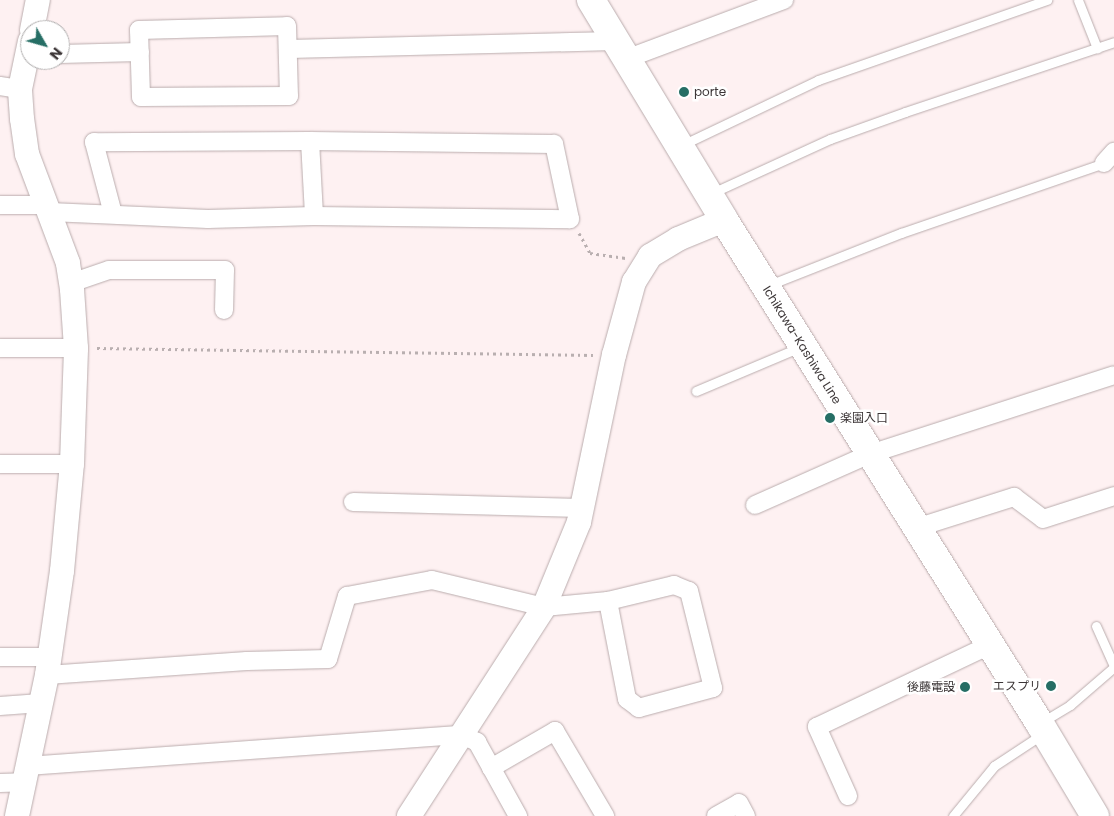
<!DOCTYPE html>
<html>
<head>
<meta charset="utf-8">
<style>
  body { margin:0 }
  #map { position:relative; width:1114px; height:816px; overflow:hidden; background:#fef1f2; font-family:Poppins,"Noto Sans JP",sans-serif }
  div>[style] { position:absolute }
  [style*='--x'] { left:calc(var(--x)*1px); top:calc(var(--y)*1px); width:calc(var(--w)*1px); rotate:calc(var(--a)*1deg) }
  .path>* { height:3px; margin-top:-1.5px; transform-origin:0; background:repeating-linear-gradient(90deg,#b9afb0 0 2.5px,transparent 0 6.5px) }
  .roads { filter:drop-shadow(0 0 1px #baacad) drop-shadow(0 0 1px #baacad) }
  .lane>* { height:9px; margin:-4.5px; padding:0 4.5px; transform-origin:4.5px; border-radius:4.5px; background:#fff }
  .street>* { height:18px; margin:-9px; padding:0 9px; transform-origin:9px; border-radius:9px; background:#fff }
  .secondary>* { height:24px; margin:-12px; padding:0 12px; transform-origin:12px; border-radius:12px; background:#fff }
  .primary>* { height:28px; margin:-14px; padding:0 14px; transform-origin:14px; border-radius:14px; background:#fff }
  .dots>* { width:14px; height:14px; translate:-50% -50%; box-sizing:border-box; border:2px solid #fff; border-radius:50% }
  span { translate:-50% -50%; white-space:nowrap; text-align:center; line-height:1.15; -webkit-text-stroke:5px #fff; paint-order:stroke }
  .poi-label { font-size:12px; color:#3c3637 }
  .left { translate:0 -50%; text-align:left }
  .right { translate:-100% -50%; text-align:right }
  .street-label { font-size:12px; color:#3c3637 }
  .north { position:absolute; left:20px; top:20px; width:50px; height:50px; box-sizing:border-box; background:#fff; border:1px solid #b1afaf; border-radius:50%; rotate:128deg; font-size:14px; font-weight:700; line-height:20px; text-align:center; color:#3c3637 }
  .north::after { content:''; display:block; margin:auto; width:18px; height:22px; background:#266e65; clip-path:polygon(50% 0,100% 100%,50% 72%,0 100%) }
</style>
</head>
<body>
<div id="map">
  <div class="path">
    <div style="--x:579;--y:233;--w:23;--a:61"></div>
    <div style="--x:590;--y:253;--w:36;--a:8"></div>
    <div style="--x:97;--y:348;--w:496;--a:0.8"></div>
  </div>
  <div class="roads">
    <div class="lane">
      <div style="--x:1078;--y:0;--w:52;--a:68.4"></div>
      <div style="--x:682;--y:145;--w:151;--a:-25.5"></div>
      <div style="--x:818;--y:80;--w:243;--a:-19.3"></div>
      <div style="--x:712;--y:193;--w:130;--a:-24.6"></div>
      <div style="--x:830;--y:139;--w:80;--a:-19.8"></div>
      <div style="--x:905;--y:112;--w:220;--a:-18.5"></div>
      <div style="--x:769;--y:285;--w:142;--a:-21.5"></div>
      <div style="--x:901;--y:233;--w:215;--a:-19"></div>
      <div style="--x:696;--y:391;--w:113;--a:-22.9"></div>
      <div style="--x:1096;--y:626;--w:44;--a:65.8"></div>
      <div style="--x:1042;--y:722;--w:33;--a:-31"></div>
      <div style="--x:1070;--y:705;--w:58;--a:-40.8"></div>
      <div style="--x:953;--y:816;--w:65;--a:-50.6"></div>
      <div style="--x:994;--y:766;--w:60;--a:-33.4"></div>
    </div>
    <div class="street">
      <div style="--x:287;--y:26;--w:70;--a:88.4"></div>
      <div style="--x:289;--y:96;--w:148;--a:179.6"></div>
      <div style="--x:141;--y:97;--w:67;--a:-91.7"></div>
      <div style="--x:139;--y:30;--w:148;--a:-1.5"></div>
      <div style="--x:289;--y:49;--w:325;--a:-1.4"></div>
      <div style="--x:60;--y:54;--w:80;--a:-1.4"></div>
      <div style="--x:626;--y:59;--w:169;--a:-20.5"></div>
      <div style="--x:0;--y:86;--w:20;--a:9"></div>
      <div style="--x:310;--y:141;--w:75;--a:86.9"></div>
      <div style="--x:1104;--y:163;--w:15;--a:-48"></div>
      <div style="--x:0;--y:205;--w:47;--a:0"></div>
      <div style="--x:50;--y:212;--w:158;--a:2.5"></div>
      <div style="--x:208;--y:219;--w:106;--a:-1.6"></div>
      <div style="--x:314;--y:216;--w:256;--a:0.7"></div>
      <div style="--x:570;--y:219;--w:77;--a:-102"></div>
      <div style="--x:554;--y:144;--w:244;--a:-179.3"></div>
      <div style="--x:310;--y:141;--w:216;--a:179.7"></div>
      <div style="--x:94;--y:142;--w:74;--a:75.2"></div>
      <div style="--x:71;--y:283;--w:40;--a:-18.9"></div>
      <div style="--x:109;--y:270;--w:116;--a:0"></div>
      <div style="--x:225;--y:270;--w:40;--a:91.4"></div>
      <div style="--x:0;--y:348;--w:76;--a:0"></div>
      <div style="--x:0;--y:464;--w:72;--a:0"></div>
      <div style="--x:353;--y:502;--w:228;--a:1.5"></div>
      <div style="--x:755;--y:505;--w:126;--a:-23.9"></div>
      <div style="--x:870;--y:454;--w:256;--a:-17.9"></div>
      <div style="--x:916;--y:528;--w:103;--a:-17.6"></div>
      <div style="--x:1014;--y:497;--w:36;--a:37"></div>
      <div style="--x:1043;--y:519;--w:75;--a:-17.9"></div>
      <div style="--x:0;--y:657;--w:50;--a:0"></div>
      <div style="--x:47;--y:675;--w:200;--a:-4"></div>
      <div style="--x:247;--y:661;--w:81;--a:-1.4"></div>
      <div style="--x:328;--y:659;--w:66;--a:-73.2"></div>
      <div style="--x:347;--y:596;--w:86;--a:-10.7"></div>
      <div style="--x:432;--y:580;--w:115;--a:13.6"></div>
      <div style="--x:544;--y:607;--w:64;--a:-5.4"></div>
      <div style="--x:608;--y:601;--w:68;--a:-13.6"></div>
      <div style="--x:674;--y:585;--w:16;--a:22"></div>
      <div style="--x:689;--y:591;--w:100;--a:76.1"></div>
      <div style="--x:713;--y:688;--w:77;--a:164.9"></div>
      <div style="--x:639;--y:708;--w:15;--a:-143"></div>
      <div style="--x:627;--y:699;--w:100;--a:-101"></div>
      <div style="--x:0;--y:706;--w:41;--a:-4.2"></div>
      <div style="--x:27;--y:766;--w:436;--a:-4.1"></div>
      <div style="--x:462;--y:735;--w:17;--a:25"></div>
      <div style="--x:477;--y:742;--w:85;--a:61"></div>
      <div style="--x:491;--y:768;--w:74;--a:-30"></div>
      <div style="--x:555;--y:731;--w:99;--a:59.5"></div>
      <div style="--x:0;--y:783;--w:23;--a:-2"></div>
      <div style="--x:848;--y:796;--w:76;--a:-114.2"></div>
      <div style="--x:817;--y:727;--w:191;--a:-25.4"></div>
      <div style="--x:716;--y:816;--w:26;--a:-29"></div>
      <div style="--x:739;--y:803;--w:15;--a:62"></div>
    </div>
    <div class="secondary">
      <div style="--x:32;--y:30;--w:31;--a:-79"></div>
      <div style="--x:17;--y:816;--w:144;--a:-78"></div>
      <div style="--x:47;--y:675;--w:105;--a:-81.8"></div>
      <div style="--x:62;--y:571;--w:107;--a:-84.7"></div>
      <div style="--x:72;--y:464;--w:116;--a:-88"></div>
      <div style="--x:76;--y:348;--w:59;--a:-93.9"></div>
      <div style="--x:72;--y:289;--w:26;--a:-99"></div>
      <div style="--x:68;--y:263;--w:116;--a:-110.6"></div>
      <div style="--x:27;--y:154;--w:35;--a:-98"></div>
      <div style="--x:22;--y:119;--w:30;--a:-94"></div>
      <div style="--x:20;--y:89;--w:49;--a:-78.2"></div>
      <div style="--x:409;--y:816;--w:249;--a:-57.1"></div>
      <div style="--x:544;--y:607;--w:92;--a:-67.6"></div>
      <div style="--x:579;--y:522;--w:171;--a:-78.2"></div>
      <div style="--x:614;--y:355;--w:76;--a:-74.7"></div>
      <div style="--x:634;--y:282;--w:31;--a:-58"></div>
      <div style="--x:650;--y:256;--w:33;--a:-31"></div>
      <div style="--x:678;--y:239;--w:50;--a:-22.4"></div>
    </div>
    <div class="primary">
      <div style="--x:591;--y:0;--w:257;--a:58.8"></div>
      <div style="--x:724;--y:220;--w:595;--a:57.91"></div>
      <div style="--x:1040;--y:724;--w:107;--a:59.1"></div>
    </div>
  </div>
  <div class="dots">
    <div style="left:684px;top:92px;background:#266e65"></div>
    <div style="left:830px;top:418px;background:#266e65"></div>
    <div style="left:1051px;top:686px;background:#266e65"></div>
    <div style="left:965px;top:687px;background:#266e65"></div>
  </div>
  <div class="poi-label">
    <span class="left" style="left:694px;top:92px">porte</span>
    <span class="left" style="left:840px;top:418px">楽園入口</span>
    <span class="right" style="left:1041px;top:686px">エスプリ</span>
    <span class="right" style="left:955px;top:687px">後藤電設</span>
  </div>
  <div class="street-label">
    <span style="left:802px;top:345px;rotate:58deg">Ichikawa-Kashiwa Line</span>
  </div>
  <div class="north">N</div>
</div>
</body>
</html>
